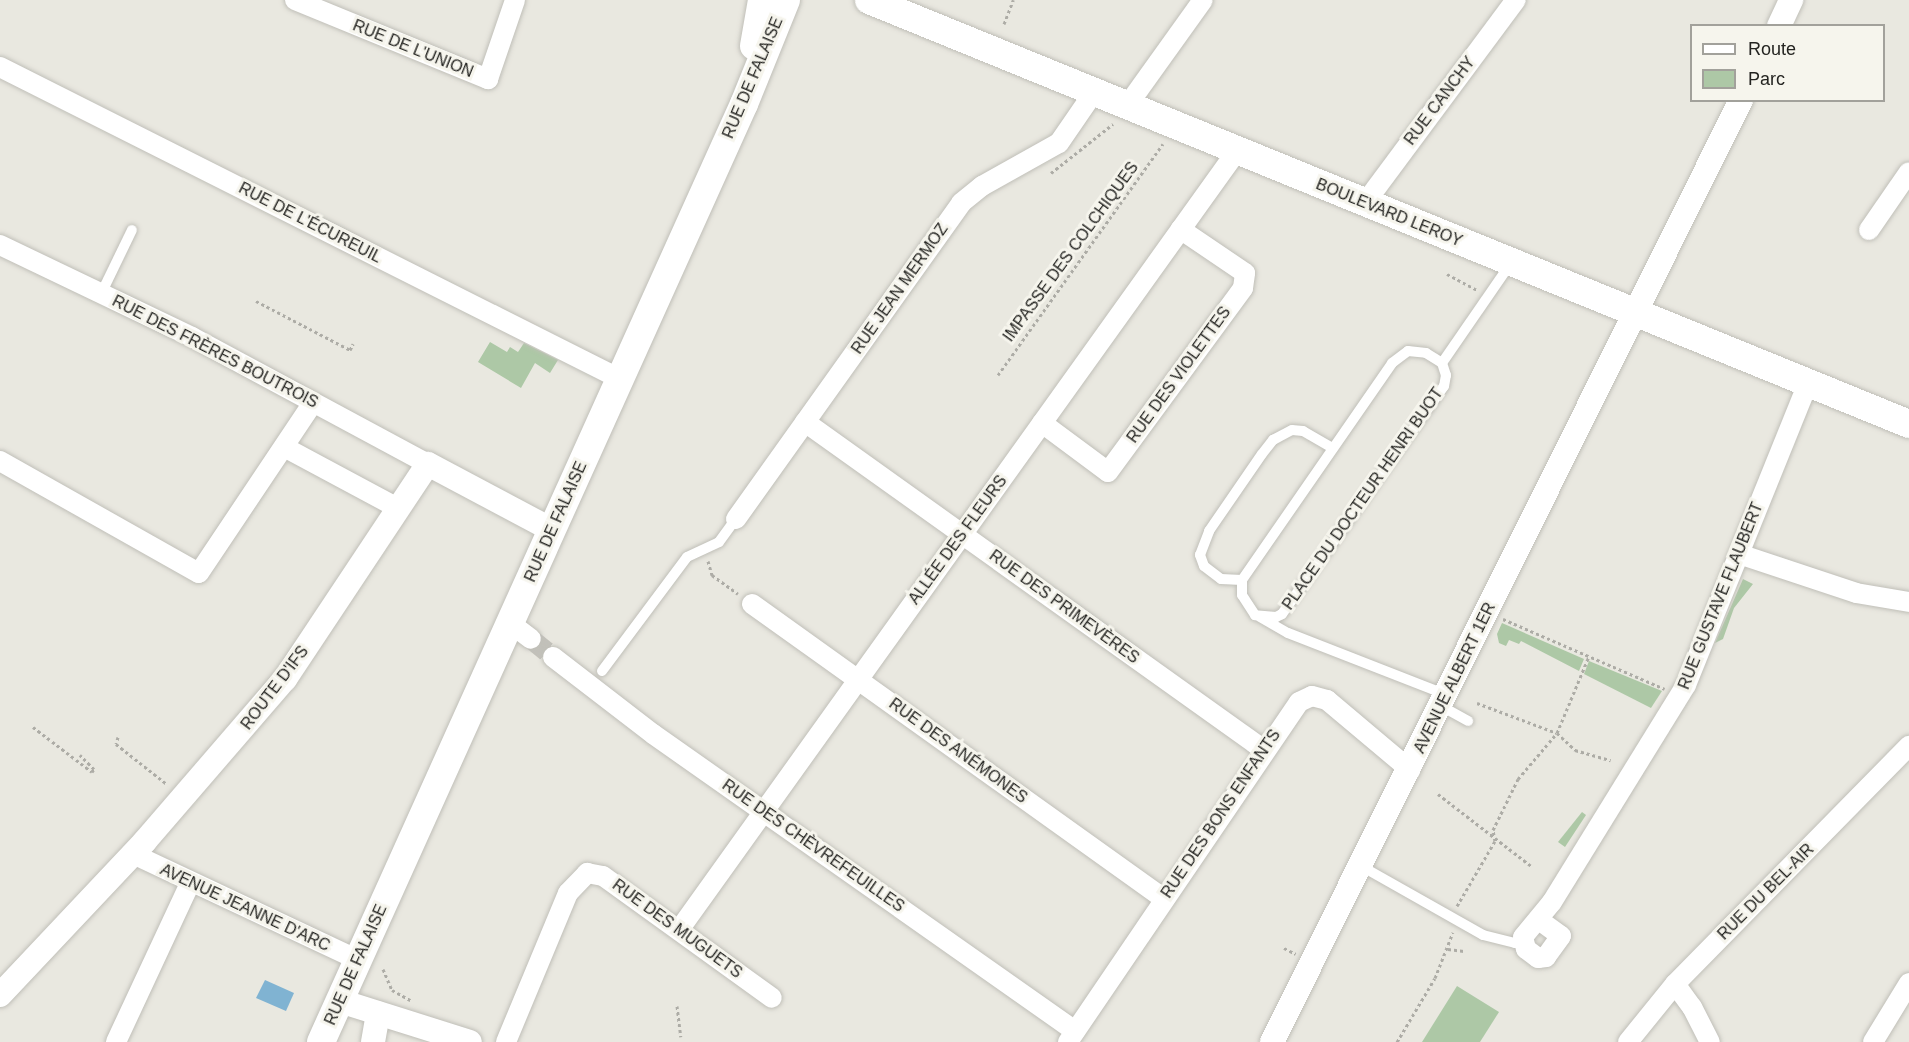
<!DOCTYPE html>
<html>
<head>
<meta charset="utf-8">
<style>
  body { margin:0 }
  #map { position:relative; width:1909px; height:1042px; overflow:hidden; background:#e9e8e0; font-family:Arial,sans-serif }
  div>[style] { position:absolute }
  [style*='--x'] { left:calc(var(--x)*1px); top:calc(var(--y)*1px); width:calc(var(--w)*1px); rotate:calc(var(--a)*1deg) }
  .green>* { inset:0; background:#adc8a6 }
  .water>* { inset:0; background:#80b3d2 }
  .minor-tunnel>* { height:20px; margin-top:-10px; transform-origin:0; background:repeating-linear-gradient(90deg,#c2c1ba 0 20px,transparent 0 30px) }
  .path>* { height:3px; margin-top:-1.5px; transform-origin:0; background:repeating-linear-gradient(90deg,#adaca6 0 3px,transparent 0 6px) }
  .roads { filter:drop-shadow(0 0 2px #c0bfb8) drop-shadow(0 0 2px #c0bfb8) }
  .service>* { height:10px; margin:-5px; padding:0 5px; transform-origin:5px; border-radius:5px; background:#fff }
  .minor>* { height:20px; margin:-10px; padding:0 10px; transform-origin:10px; border-radius:10px; background:#fff }
  .tertiary>* { height:24px; margin:-12px; padding:0 12px; transform-origin:12px; border-radius:12px; background:#fff }
  .secondary>* { height:28px; margin:-14px; padding:0 14px; transform-origin:14px; border-radius:14px; background:#fff }
  span { translate:-50% -50%; white-space:nowrap; text-align:center; line-height:1.15; -webkit-text-stroke:6px #f6f5ed; paint-order:stroke }
  .street-label { font-size:16px; color:#242421 }
  .legend { position:absolute; left:1690px; top:24px; width:195px; height:78px; box-sizing:border-box; background:#f6f5ed; border:2px solid #a2a19b; margin:0; padding:8px 10px; list-style:none; font-size:18px; color:#242421 }
  .legend li { display:flex; align-items:center; gap:12px; height:30px }
  .legend b { width:30px; border:2px solid #a2a19b }
</style>
</head>
<body>
<div id="map">
  <div class="green">
    <div style="clip-path:polygon(490px 342px,507px 352px,510px 347px,518px 352px,524px 343px,558px 360px,550px 373px,535px 363px,521px 388px,478px 362px)"></div>
    <div style="clip-path:polygon(1743px 579px,1753px 584px,1734px 608px,1723px 639px,1715px 643px)"></div>
    <div style="clip-path:polygon(1502px 623px,1584px 659px,1579px 671px,1521px 641px,1519px 644px,1509px 640px,1506px 646px,1499px 643px,1497px 634px)"></div>
    <div style="clip-path:polygon(1589px 661px,1662px 691px,1651px 708px,1584px 674px)"></div>
    <div style="clip-path:polygon(1582px 812px,1586px 815px,1565px 847px,1558px 842px)"></div>
    <div style="clip-path:polygon(1457px 986px,1499px 1012px,1480px 1042px,1422px 1042px)"></div>
  </div>
  <div class="water">
    <div style="clip-path:polygon(265px 980px,294px 993px,286px 1011px,256px 998px)"></div>
  </div>
  <div class="minor-tunnel">
    <div style="--x:531;--y:639;--w:28;--a:39"></div>
  </div>
  <div class="path">
    <div style="--x:1004;--y:24;--w:26;--a:-69"></div>
    <div style="--x:1051;--y:173;--w:79;--a:-38.3"></div>
    <div style="--x:1447;--y:274;--w:34;--a:28"></div>
    <div style="--x:256;--y:301;--w:106;--a:27.5"></div>
    <div style="--x:350;--y:350;--w:7;--a:-63"></div>
    <div style="--x:998;--y:375;--w:284;--a:-54.5"></div>
    <div style="--x:708;--y:561;--w:15;--a:74"></div>
    <div style="--x:712;--y:575;--w:32;--a:36"></div>
    <div style="--x:1503;--y:619;--w:176;--a:23.4"></div>
    <div style="--x:1477;--y:703;--w:85;--a:20.6"></div>
    <div style="--x:1557;--y:733;--w:25;--a:43"></div>
    <div style="--x:1575;--y:750;--w:37;--a:16"></div>
    <div style="--x:33;--y:727;--w:74;--a:37.3"></div>
    <div style="--x:92;--y:772;--w:4;--a:-56"></div>
    <div style="--x:94;--y:769;--w:20;--a:-135"></div>
    <div style="--x:118;--y:737;--w:7;--a:106"></div>
    <div style="--x:116;--y:744;--w:66;--a:38.3"></div>
    <div style="--x:1438;--y:794;--w:118;--a:37.7"></div>
    <div style="--x:1457;--y:906;--w:75;--a:-59.7"></div>
    <div style="--x:1495;--y:841;--w:11;--a:-100"></div>
    <div style="--x:1493;--y:830;--w:57;--a:-63.9"></div>
    <div style="--x:1518;--y:779;--w:60;--a:-49.7"></div>
    <div style="--x:1557;--y:733;--w:83;--a:-67.4"></div>
    <div style="--x:1284;--y:948;--w:13;--a:27"></div>
    <div style="--x:1448;--y:949;--w:16;--a:7"></div>
    <div style="--x:383;--y:969;--w:23;--a:67"></div>
    <div style="--x:392;--y:990;--w:21;--a:29"></div>
    <div style="--x:677;--y:1006;--w:31;--a:83"></div>
    <div style="--x:1397;--y:1042;--w:74;--a:-59.3"></div>
    <div style="--x:1435;--y:978;--w:49;--a:-68.6"></div>
  </div>
  <div class="roads">
    <div class="service">
      <div style="--x:101;--y:294;--w:71;--a:-64.2"></div>
      <div style="--x:1408;--y:351;--w:18;--a:6"></div>
      <div style="--x:1426;--y:353;--w:19;--a:32"></div>
      <div style="--x:1442;--y:363;--w:13;--a:72"></div>
      <div style="--x:1446;--y:375;--w:11;--a:100"></div>
      <div style="--x:1444;--y:386;--w:280;--a:125.4"></div>
      <div style="--x:1282;--y:614;--w:7;--a:153"></div>
      <div style="--x:1276;--y:617;--w:21;--a:-175"></div>
      <div style="--x:1255;--y:615;--w:24;--a:-123"></div>
      <div style="--x:1242;--y:595;--w:15;--a:-90"></div>
      <div style="--x:1242;--y:580;--w:264;--a:-55.3"></div>
      <div style="--x:1392;--y:363;--w:20;--a:-37"></div>
      <div style="--x:1442;--y:363;--w:121;--a:-55.4"></div>
      <div style="--x:1242;--y:580;--w:21;--a:-177"></div>
      <div style="--x:1221;--y:579;--w:21;--a:-143"></div>
      <div style="--x:1204;--y:566;--w:12;--a:-110"></div>
      <div style="--x:1200;--y:555;--w:26;--a:-69"></div>
      <div style="--x:1209;--y:531;--w:93;--a:-55.5"></div>
      <div style="--x:1262;--y:454;--w:18;--a:-52"></div>
      <div style="--x:1273;--y:440;--w:21;--a:-28"></div>
      <div style="--x:1292;--y:430;--w:11;--a:5"></div>
      <div style="--x:1303;--y:431;--w:34;--a:30"></div>
      <div style="--x:1260;--y:617;--w:32;--a:30"></div>
      <div style="--x:1288;--y:633;--w:171;--a:21.3"></div>
      <div style="--x:602;--y:671;--w:142;--a:-53.3"></div>
      <div style="--x:687;--y:557;--w:35;--a:-25"></div>
      <div style="--x:719;--y:542;--w:29;--a:-54"></div>
      <div style="--x:1441;--y:706;--w:31;--a:29"></div>
      <div style="--x:1361;--y:866;--w:140;--a:29.5"></div>
      <div style="--x:1483;--y:935;--w:33;--a:14"></div>
      <div style="--x:1515;--y:943;--w:10;--a:-37"></div>
    </div>
    <div class="minor">
      <div style="--x:295;--y:0;--w:209;--a:22.3"></div>
      <div style="--x:488;--y:79;--w:83;--a:-71.1"></div>
      <div style="--x:0;--y:67;--w:694;--a:26.71"></div>
      <div style="--x:1127;--y:106;--w:130;--a:-54.4"></div>
      <div style="--x:1365;--y:203;--w:253;--a:-53.4"></div>
      <div style="--x:1869;--y:230;--w:70;--a:-55.4"></div>
      <div style="--x:0;--y:245;--w:213;--a:25.6"></div>
      <div style="--x:192;--y:337;--w:268;--a:28.3"></div>
      <div style="--x:805;--y:422;--w:564;--a:35.55"></div>
      <div style="--x:1042;--y:423;--w:82;--a:36.6"></div>
      <div style="--x:1108;--y:472;--w:228;--a:-53.7"></div>
      <div style="--x:1243;--y:288;--w:15;--a:-82"></div>
      <div style="--x:1245;--y:273;--w:78;--a:-145.9"></div>
      <div style="--x:284;--y:447;--w:127;--a:28.2"></div>
      <div style="--x:0;--y:461;--w:228;--a:29.4"></div>
      <div style="--x:199;--y:573;--w:205;--a:-56.2"></div>
      <div style="--x:736;--y:519;--w:388;--a:-54.5"></div>
      <div style="--x:961;--y:203;--w:27;--a:-39"></div>
      <div style="--x:982;--y:186;--w:88;--a:-29.2"></div>
      <div style="--x:1059;--y:143;--w:62;--a:-55.5"></div>
      <div style="--x:1739;--y:554;--w:123;--a:18.4"></div>
      <div style="--x:1856;--y:593;--w:54;--a:9.6"></div>
      <div style="--x:752;--y:604;--w:505;--a:35.58"></div>
      <div style="--x:510;--y:623;--w:26;--a:37"></div>
      <div style="--x:553;--y:657;--w:126;--a:37.6"></div>
      <div style="--x:653;--y:734;--w:516;--a:35.14"></div>
      <div style="--x:133;--y:854;--w:249;--a:25.2"></div>
      <div style="--x:1539;--y:920;--w:27;--a:36"></div>
      <div style="--x:1561;--y:936;--w:26;--a:126"></div>
      <div style="--x:1546;--y:957;--w:8;--a:173"></div>
      <div style="--x:1538;--y:958;--w:15;--a:-143"></div>
      <div style="--x:1526;--y:949;--w:12;--a:-104"></div>
      <div style="--x:1523;--y:937;--w:45;--a:-50.4"></div>
      <div style="--x:1552;--y:902;--w:255;--a:-58.3"></div>
      <div style="--x:1686;--y:685;--w:326;--a:-68"></div>
      <div style="--x:679;--y:930;--w:958;--a:-54.39"></div>
      <div style="--x:1675;--y:984;--w:29;--a:54"></div>
      <div style="--x:1692;--y:1007;--w:39;--a:63"></div>
      <div style="--x:116;--y:1042;--w:175;--a:-65"></div>
      <div style="--x:506;--y:1042;--w:161;--a:-67.4"></div>
      <div style="--x:568;--y:893;--w:28;--a:-46"></div>
      <div style="--x:587;--y:873;--w:16;--a:11"></div>
      <div style="--x:603;--y:876;--w:208;--a:35.8"></div>
      <div style="--x:1068;--y:1042;--w:411;--a:-55.8"></div>
      <div style="--x:1299;--y:702;--w:14;--a:-25"></div>
      <div style="--x:1312;--y:696;--w:16;--a:15"></div>
      <div style="--x:1327;--y:700;--w:109;--a:40.1"></div>
      <div style="--x:1628;--y:1042;--w:75;--a:-51"></div>
      <div style="--x:1675;--y:984;--w:334;--a:-45.5"></div>
      <div style="--x:1873;--y:1042;--w:69;--a:-58.6"></div>
    </div>
    <div class="tertiary">
      <div style="--x:1779;--y:26;--w:29;--a:-65"></div>
      <div style="--x:0;--y:995;--w:212;--a:-46.7"></div>
      <div style="--x:145;--y:841;--w:214;--a:-49.2"></div>
      <div style="--x:285;--y:679;--w:258;--a:-56.4"></div>
      <div style="--x:428;--y:464;--w:140;--a:28"></div>
      <div style="--x:340;--y:1001;--w:136;--a:17.5"></div>
      <div style="--x:373;--y:1042;--w:29;--a:-80"></div>
      <div style="--x:1272;--y:1042;--w:1052;--a:-63.53"></div>
    </div>
    <div class="secondary">
      <div style="--x:869;--y:0;--w:1123;--a:22.18"></div>
      <div style="--x:754;--y:46;--w:47;--a:-80.1"></div>
      <div style="--x:321;--y:1042;--w:1029;--a:-65.73"></div>
      <div style="--x:744;--y:104;--w:112;--a:-68"></div>
    </div>
  </div>
  <div class="street-label">
    <span style="left:413px;top:49px;rotate:22deg">RUE DE L'UNION</span>
    <span style="left:753px;top:78px;rotate:-67deg">RUE DE FALAISE</span>
    <span style="left:1440px;top:101px;rotate:-53deg">RUE CANCHY</span>
    <span style="left:1389px;top:213px;rotate:22deg">BOULEVARD LEROY</span>
    <span style="left:310px;top:223px;rotate:27deg">RUE DE L'ÉCUREUIL</span>
    <span style="left:1071px;top:252px;rotate:-54deg">IMPASSE DES COLCHIQUES</span>
    <span style="left:900px;top:289px;rotate:-55deg">RUE JEAN MERMOZ</span>
    <span style="left:215px;top:352px;rotate:27deg">RUE DES FRÈRES BOUTROIS</span>
    <span style="left:1179px;top:375px;rotate:-54deg">RUE DES VIOLETTES</span>
    <span style="left:1363px;top:499px;rotate:-55deg">PLACE DU DOCTEUR HENRI BUOT</span>
    <span style="left:556px;top:522px;rotate:-66deg">RUE DE FALAISE</span>
    <span style="left:958px;top:540px;rotate:-54deg">ALLÉE DES FLEURS</span>
    <span style="left:1721px;top:596px;rotate:-68deg">RUE GUSTAVE FLAUBERT</span>
    <span style="left:1064px;top:607px;rotate:36deg">RUE DES PRIMEVÈRES</span>
    <span style="left:1455px;top:678px;rotate:-64deg">AVENUE ALBERT 1ER</span>
    <span style="left:275px;top:688px;rotate:-53deg">ROUTE D'IFS</span>
    <span style="left:958px;top:751px;rotate:36deg">RUE DES ANÉMONES</span>
    <span style="left:1221px;top:814px;rotate:-56deg">RUE DES BONS ENFANTS</span>
    <span style="left:813px;top:846px;rotate:35deg">RUE DES CHÈVREFEUILLES</span>
    <span style="left:1766px;top:892px;rotate:-45deg">RUE DU BEL-AIR</span>
    <span style="left:245px;top:908px;rotate:25deg">AVENUE JEANNE D'ARC</span>
    <span style="left:677px;top:929px;rotate:36deg">RUE DES MUGUETS</span>
    <span style="left:356px;top:965px;rotate:-66deg">RUE DE FALAISE</span>
  </div>
  <ul class="legend">
  <li><b style="height:8px;background:#fff"></b>Route</li>
  <li><b style="height:16px;background:#adc8a6"></b>Parc</li>
  </ul>
</div>
</body>
</html>
